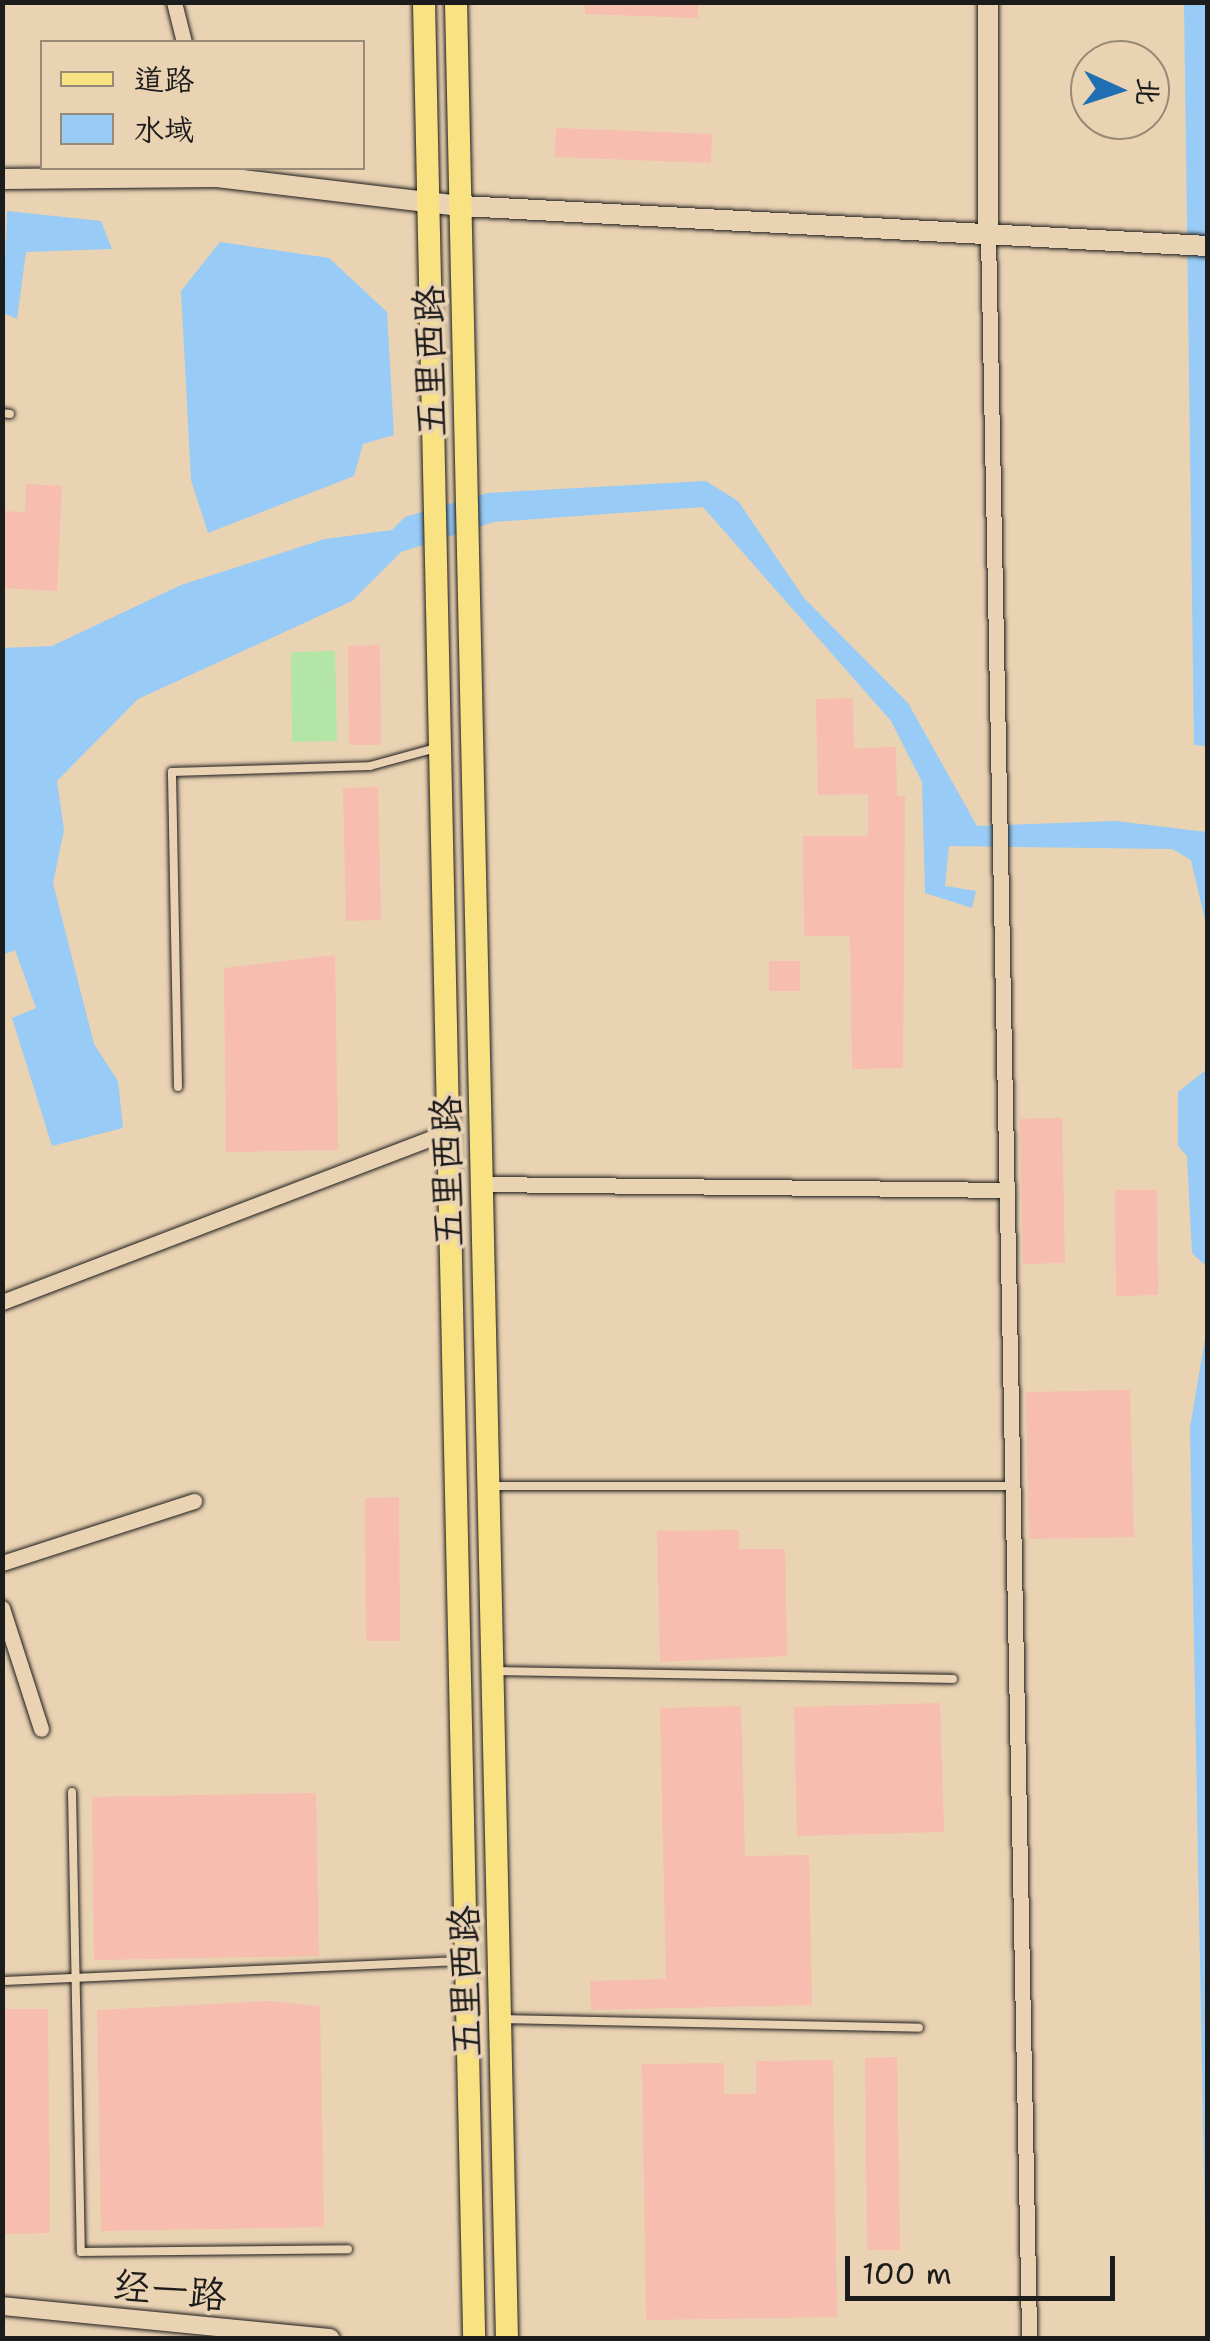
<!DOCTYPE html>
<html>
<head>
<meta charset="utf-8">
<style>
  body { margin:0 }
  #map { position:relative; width:1210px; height:2341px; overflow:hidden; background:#ead3b3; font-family:"Shantell Sans","LXGW WenKai TC",sans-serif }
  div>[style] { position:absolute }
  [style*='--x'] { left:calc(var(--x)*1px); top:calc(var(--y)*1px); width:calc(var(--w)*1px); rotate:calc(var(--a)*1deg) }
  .green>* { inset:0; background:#b3e5a6 }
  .water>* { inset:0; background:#98cbf5 }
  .building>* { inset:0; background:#f7bdae }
  .roads { filter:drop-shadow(0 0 2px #1c1c1c) drop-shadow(0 0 2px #1c1c1c) }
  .service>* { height:8px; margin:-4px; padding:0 4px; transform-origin:4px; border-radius:4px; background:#ead3b3 }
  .minor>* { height:15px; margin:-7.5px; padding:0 7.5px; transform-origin:7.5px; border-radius:7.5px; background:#ead3b3 }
  .tertiary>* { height:18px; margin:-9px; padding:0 9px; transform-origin:9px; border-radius:9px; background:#ead3b3 }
  .secondary>* { height:20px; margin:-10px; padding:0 10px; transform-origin:10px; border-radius:10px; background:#ead3b3 }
  .primary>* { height:22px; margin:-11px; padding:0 11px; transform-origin:11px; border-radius:11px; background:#f8e281 }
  span { translate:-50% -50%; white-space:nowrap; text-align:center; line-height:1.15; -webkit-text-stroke:8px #ead3b3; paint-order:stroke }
  .street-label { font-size:38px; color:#1c1c1c }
  .frame { position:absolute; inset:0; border:5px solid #1c1c1c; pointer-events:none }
  .legend { position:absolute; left:40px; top:40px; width:325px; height:130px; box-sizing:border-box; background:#ead3b3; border:2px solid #988a77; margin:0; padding:12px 18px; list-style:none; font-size:30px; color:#1c1c1c }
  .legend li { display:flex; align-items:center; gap:20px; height:50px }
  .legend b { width:50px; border:2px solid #988a77 }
  .north { position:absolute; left:1070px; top:40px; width:100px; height:100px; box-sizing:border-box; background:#ead3b3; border:2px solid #988a77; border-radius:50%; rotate:93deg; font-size:28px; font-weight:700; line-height:40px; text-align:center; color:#1c1c1c }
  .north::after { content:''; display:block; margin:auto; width:35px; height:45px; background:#1f6fb2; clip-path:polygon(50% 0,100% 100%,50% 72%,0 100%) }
  .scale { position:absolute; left:845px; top:2256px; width:270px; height:45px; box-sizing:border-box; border:5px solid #1c1c1c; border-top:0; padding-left:12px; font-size:30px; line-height:35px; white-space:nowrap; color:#1c1c1c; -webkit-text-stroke:8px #ead3b3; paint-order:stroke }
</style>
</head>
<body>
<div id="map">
  <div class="green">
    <div style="clip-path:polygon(335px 651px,337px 741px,292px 742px,291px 652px)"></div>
  </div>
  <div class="water">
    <div style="clip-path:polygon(1184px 3px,1208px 3px,1207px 746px,1194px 745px)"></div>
    <div style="clip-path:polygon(7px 211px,101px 221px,112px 249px,26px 252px,17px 319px,3px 313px)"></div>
    <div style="clip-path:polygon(220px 242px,329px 258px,387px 312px,394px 435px,363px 444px,354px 476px,208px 533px,191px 480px,181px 291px)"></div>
    <div style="clip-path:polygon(706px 481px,738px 501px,804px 598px,908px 703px,977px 826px,1116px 821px,1207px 832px,1207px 929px,1191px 860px,1172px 849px,949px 846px,945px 886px,976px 891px,972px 908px,925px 893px,922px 782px,891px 721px,703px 507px,494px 522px,401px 552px,352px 601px,138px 699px,57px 781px,64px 830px,53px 883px,94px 1044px,118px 1081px,123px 1128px,52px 1146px,12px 1018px,36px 1008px,15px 950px,3px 955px,2px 648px,52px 646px,181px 585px,325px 539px,392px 530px,405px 517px,487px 493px)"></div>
    <div style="clip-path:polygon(1207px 1069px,1207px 1267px,1192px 1253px,1187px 1156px,1178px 1146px,1178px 1092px)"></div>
    <div style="clip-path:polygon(1207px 1327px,1208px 2338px,1207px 2338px,1190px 1428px)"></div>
  </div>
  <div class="building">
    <div style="clip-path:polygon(585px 2px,698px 2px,698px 18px,585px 14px)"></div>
    <div style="clip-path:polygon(556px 128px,712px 134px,711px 163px,555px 157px)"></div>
    <div style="clip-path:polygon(26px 484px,62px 486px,57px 591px,2px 588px,2px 511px,25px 512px)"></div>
    <div style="clip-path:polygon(380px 645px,381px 745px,349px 745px,348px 646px)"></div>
    <div style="clip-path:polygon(853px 698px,854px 748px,896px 747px,897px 796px,905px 796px,903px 1068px,852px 1069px,850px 936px,804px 936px,803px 836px,868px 836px,868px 794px,818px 795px,816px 699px)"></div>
    <div style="clip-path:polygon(378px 787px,381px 920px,346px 921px,343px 788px)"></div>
    <div style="clip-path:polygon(335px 955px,338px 1150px,226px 1152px,224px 968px)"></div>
    <div style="clip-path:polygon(769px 961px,800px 961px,800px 991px,769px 991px)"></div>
    <div style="clip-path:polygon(1062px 1118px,1065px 1263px,1023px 1264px,1020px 1119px)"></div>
    <div style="clip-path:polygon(1115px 1190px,1157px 1190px,1158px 1295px,1116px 1296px)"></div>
    <div style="clip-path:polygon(1130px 1390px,1134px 1537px,1029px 1539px,1026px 1392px)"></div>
    <div style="clip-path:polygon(399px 1497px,400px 1641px,366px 1641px,365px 1498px)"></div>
    <div style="clip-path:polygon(739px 1530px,739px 1549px,785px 1549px,787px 1656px,660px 1662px,657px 1531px)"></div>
    <div style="clip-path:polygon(940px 1703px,944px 1832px,797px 1836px,794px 1707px)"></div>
    <div style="clip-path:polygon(741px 1706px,745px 1856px,809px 1855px,812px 2005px,591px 2010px,590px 1981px,666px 1979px,660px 1708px)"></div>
    <div style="clip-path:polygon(316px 1793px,319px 1956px,94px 1960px,92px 1797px)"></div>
    <div style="clip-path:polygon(269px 2001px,320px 2006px,324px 2227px,101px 2231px,97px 2010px)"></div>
    <div style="clip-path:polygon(2px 2009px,48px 2009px,50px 2233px,2px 2234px)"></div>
    <div style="clip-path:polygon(897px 2057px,900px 2250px,867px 2250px,865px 2058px)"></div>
    <div style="clip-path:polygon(833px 2060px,837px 2317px,646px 2320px,642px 2064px,724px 2063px,724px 2094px,756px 2094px,756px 2061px)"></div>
  </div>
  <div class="roads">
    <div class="service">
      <div style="--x:2;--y:413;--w:8;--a:7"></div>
      <div style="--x:178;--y:1087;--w:315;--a:-91.1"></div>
      <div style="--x:172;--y:772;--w:198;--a:-1.7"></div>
      <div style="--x:370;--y:766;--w:68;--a:-15.3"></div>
      <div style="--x:493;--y:1486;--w:515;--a:0"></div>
      <div style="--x:498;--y:1671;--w:455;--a:1"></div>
      <div style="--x:72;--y:1792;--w:460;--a:88.9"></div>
      <div style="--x:81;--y:2252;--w:267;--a:-0.6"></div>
      <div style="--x:2;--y:1981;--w:461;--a:-2.5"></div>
      <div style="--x:504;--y:2019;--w:415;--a:1.2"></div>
    </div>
    <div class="minor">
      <div style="--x:174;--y:2;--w:41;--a:76"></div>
      <div style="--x:988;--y:234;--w:2104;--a:88.88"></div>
      <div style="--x:482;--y:1184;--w:525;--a:0.65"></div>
      <div style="--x:2;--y:1302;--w:476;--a:-20.9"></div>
      <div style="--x:2;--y:1563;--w:202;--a:-17.9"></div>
      <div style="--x:2;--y:1608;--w:127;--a:72.1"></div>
    </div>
    <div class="tertiary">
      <div style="--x:2;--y:2306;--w:330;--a:5.6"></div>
    </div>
    <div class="secondary">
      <div style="--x:2;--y:179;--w:215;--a:-0.5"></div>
      <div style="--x:217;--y:177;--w:247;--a:6.8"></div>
      <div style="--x:462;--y:206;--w:747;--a:3.07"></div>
      <div style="--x:988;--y:234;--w:232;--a:-90"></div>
    </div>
    <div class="primary">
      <div style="--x:424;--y:2;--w:2337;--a:88.77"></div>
      <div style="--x:456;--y:2;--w:2337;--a:88.75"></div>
    </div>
  </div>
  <div class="street-label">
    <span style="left:430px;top:361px;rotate:-91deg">五里西路</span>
    <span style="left:447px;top:1171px;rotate:-91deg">五里西路</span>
    <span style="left:465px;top:1981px;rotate:-91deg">五里西路</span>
    <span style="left:170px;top:2290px;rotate:6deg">经一路</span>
  </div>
  <div class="frame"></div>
  <ul class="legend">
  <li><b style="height:12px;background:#f8e281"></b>道路</li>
  <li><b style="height:28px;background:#98cbf5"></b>水域</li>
  </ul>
  <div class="north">北</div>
  <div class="scale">100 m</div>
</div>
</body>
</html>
